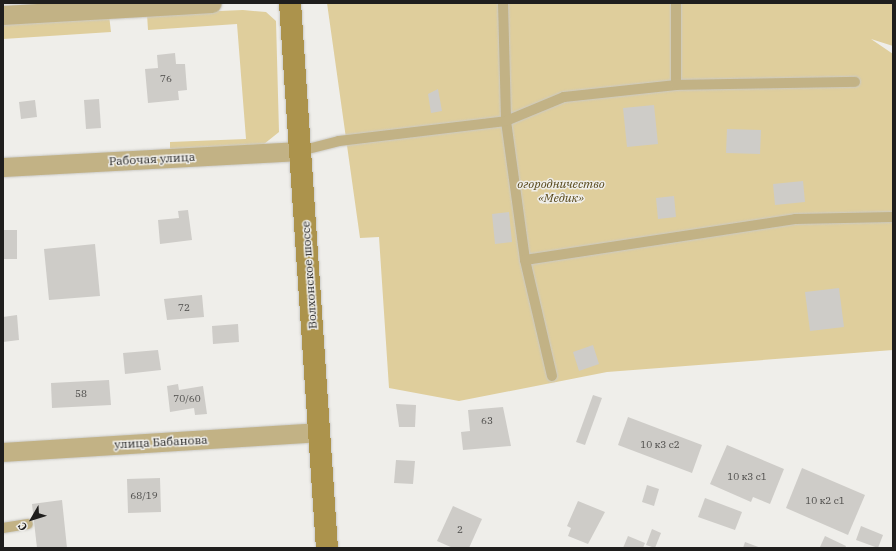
<!DOCTYPE html>
<html>
<head>
<meta charset="utf-8">
<style>
  body { margin:0 }
  #map { position:relative; width:896px; height:551px; overflow:hidden; background:#efeeea; font-family:"IBM Plex Serif",serif }
  div>[style] { position:absolute }
  [style*='--x'] { left:calc(var(--x)*1px); top:calc(var(--y)*1px); width:calc(var(--w)*1px); rotate:calc(var(--a)*1deg) }
  .green>* { inset:0; background:#dfce9c }
  .building>* { inset:0; background:#ceccc8 }
  .roads { filter:drop-shadow(0 0 1px #cac9c5) drop-shadow(0 0 1px #cac9c5) }
  .service>* { height:10px; margin:-5px; padding:0 5px; transform-origin:5px; border-radius:5px; background:#c2b285 }
  .minor>* { height:19px; margin:-9.5px; padding:0 9.5px; transform-origin:9.5px; border-radius:9.5px; background:#c2b285 }
  .secondary>* { height:22px; margin:-11px; padding:0 11px; transform-origin:11px; border-radius:11px; background:#ac934c }
  span { translate:-50% -50%; white-space:nowrap; text-align:center; line-height:1.15; -webkit-text-stroke:3px #efeeea; paint-order:stroke }
  .number-label { font-size:10px; color:#4b4a48 }
  .number-label span { -webkit-text-stroke-width:0 }
  .street-label { font-size:12px; color:#1f1e1d }
  .park-label { font-size:12px; color:#564719; font-style:italic }
  .frame { position:absolute; inset:0; border:4px solid #1f1e1d; pointer-events:none }
  .north { position:absolute; left:12px; top:499px; width:40px; height:40px; -webkit-text-stroke:3px #efeeea; paint-order:stroke; rotate:231deg; font-size:11px; font-weight:700; line-height:16px; text-align:center; color:#1f1e1d }
  .north::after { content:''; display:block; margin:auto; width:14px; height:18px; background:#1f1e1d; clip-path:polygon(50% 0,100% 100%,50% 72%,0 100%) }
</style>
</head>
<body>
<div id="map">
  <div class="green">
    <div style="clip-path:polygon(327px 3px,893px 3px,893px 46px,871px 39px,893px 54px,893px 350px,607px 372px,459px 401px,389px 388px,379px 237px,360px 238px)"></div>
    <div style="clip-path:polygon(243px 10px,266px 12px,276px 21px,279px 132px,264px 144px,170px 150px,170px 142px,246px 139px,237px 24px,148px 30px,147px 14px)"></div>
    <div style="clip-path:polygon(109px 15px,111px 32px,3px 39px,3px 22px)"></div>
  </div>
  <div class="building">
    <div style="clip-path:polygon(175px 53px,176px 64px,185px 64px,187px 90px,178px 91px,179px 100px,148px 103px,145px 69px,158px 68px,157px 55px)"></div>
    <div style="clip-path:polygon(438px 89px,442px 111px,431px 113px,428px 94px)"></div>
    <div style="clip-path:polygon(99px 99px,101px 128px,86px 129px,84px 100px)"></div>
    <div style="clip-path:polygon(35px 100px,37px 117px,21px 119px,19px 102px)"></div>
    <div style="clip-path:polygon(654px 105px,658px 144px,627px 147px,623px 108px)"></div>
    <div style="clip-path:polygon(727px 129px,761px 130px,760px 154px,726px 153px)"></div>
    <div style="clip-path:polygon(803px 181px,805px 202px,775px 205px,773px 184px)"></div>
    <div style="clip-path:polygon(674px 196px,676px 217px,658px 219px,656px 198px)"></div>
    <div style="clip-path:polygon(188px 210px,192px 240px,160px 244px,158px 220px,179px 218px,178px 211px)"></div>
    <div style="clip-path:polygon(509px 212px,512px 242px,495px 244px,492px 214px)"></div>
    <div style="clip-path:polygon(3px 230px,17px 230px,17px 259px,3px 259px)"></div>
    <div style="clip-path:polygon(95px 244px,100px 296px,49px 300px,44px 249px)"></div>
    <div style="clip-path:polygon(839px 288px,844px 327px,810px 331px,805px 292px)"></div>
    <div style="clip-path:polygon(202px 295px,204px 317px,167px 320px,164px 299px)"></div>
    <div style="clip-path:polygon(17px 315px,19px 340px,3px 342px,3px 317px)"></div>
    <div style="clip-path:polygon(238px 324px,239px 342px,213px 344px,212px 326px)"></div>
    <div style="clip-path:polygon(593px 345px,599px 364px,579px 371px,573px 352px)"></div>
    <div style="clip-path:polygon(158px 350px,161px 370px,125px 374px,123px 353px)"></div>
    <div style="clip-path:polygon(109px 380px,111px 405px,52px 408px,51px 383px)"></div>
    <div style="clip-path:polygon(178px 384px,179px 390px,203px 386px,207px 414px,195px 415px,194px 408px,170px 412px,167px 386px)"></div>
    <div style="clip-path:polygon(593px 395px,602px 398px,585px 445px,576px 442px)"></div>
    <div style="clip-path:polygon(396px 404px,416px 405px,415px 427px,399px 427px)"></div>
    <div style="clip-path:polygon(503px 407px,511px 446px,463px 450px,461px 432px,470px 431px,468px 410px)"></div>
    <div style="clip-path:polygon(628px 417px,702px 445px,692px 473px,618px 445px)"></div>
    <div style="clip-path:polygon(727px 445px,784px 469px,770px 504px,753px 497px,751px 502px,710px 484px)"></div>
    <div style="clip-path:polygon(396px 460px,415px 461px,413px 484px,394px 483px)"></div>
    <div style="clip-path:polygon(802px 468px,865px 495px,848px 535px,786px 508px)"></div>
    <div style="clip-path:polygon(160px 478px,161px 512px,128px 513px,127px 479px)"></div>
    <div style="clip-path:polygon(647px 485px,659px 489px,654px 506px,642px 502px)"></div>
    <div style="clip-path:polygon(705px 498px,742px 512px,735px 530px,698px 517px)"></div>
    <div style="clip-path:polygon(62px 500px,67px 548px,37px 548px,32px 504px)"></div>
    <div style="clip-path:polygon(578px 501px,605px 512px,588px 544px,568px 536px,571px 528px,567px 526px)"></div>
    <div style="clip-path:polygon(453px 506px,482px 519px,469px 548px,453px 548px,437px 541px)"></div>
    <div style="clip-path:polygon(861px 526px,883px 535px,878px 548px,856px 540px)"></div>
    <div style="clip-path:polygon(652px 529px,661px 533px,655px 548px,646px 545px)"></div>
    <div style="clip-path:polygon(628px 536px,645px 543px,643px 548px,623px 548px)"></div>
    <div style="clip-path:polygon(825px 536px,846px 546px,845px 548px,820px 547px)"></div>
    <div style="clip-path:polygon(745px 542px,761px 548px,743px 548px)"></div>
  </div>
  <div class="roads">
    <div class="service">
      <div style="--x:503;--y:3;--w:118;--a:88.5"></div>
      <div style="--x:506;--y:121;--w:140;--a:82.2"></div>
      <div style="--x:525;--y:260;--w:119;--a:76.9"></div>
      <div style="--x:676;--y:85;--w:82;--a:-90"></div>
      <div style="--x:300;--y:151;--w:40;--a:-14.4"></div>
      <div style="--x:339;--y:141;--w:168;--a:-6.8"></div>
      <div style="--x:506;--y:121;--w:63;--a:-22.5"></div>
      <div style="--x:564;--y:97;--w:113;--a:-6.1"></div>
      <div style="--x:676;--y:85;--w:179;--a:-1"></div>
      <div style="--x:525;--y:260;--w:273;--a:-8.6"></div>
      <div style="--x:795;--y:219;--w:98;--a:-1.2"></div>
      <div style="--x:3;--y:528;--w:25;--a:-9"></div>
    </div>
    <div class="minor">
      <div style="--x:3;--y:15;--w:209;--a:-3.3"></div>
      <div style="--x:3;--y:167;--w:297;--a:-3.1"></div>
      <div style="--x:3;--y:452;--w:317;--a:-3.6"></div>
    </div>
    <div class="secondary">
      <div style="--x:290;--y:3;--w:546;--a:86.12"></div>
    </div>
  </div>
  <div class="number-label">
    <span style="left:166px;top:79px">76</span>
    <span style="left:184px;top:308px">72</span>
    <span style="left:81px;top:394px">58</span>
    <span style="left:187px;top:399px">70/60</span>
    <span style="left:487px;top:421px">63</span>
    <span style="left:660px;top:445px">10 к3 с2</span>
    <span style="left:747px;top:477px">10 к3 с1</span>
    <span style="left:144px;top:496px">68/19</span>
    <span style="left:825px;top:501px">10 к2 с1</span>
    <span style="left:460px;top:530px">2</span>
  </div>
  <div class="street-label">
    <span style="left:152px;top:159px;rotate:-3deg">Рабочая улица</span>
    <span style="left:309px;top:275px;rotate:-94deg">Волхонское шоссе</span>
    <span style="left:161px;top:442px;rotate:-3deg">улица Бабанова</span>
  </div>
  <div class="park-label">
    <span style="left:561px;top:191px">огородничество<br>«Медик»</span>
  </div>
  <div class="frame"></div>
  <div class="north">С</div>
</div>
</body>
</html>
